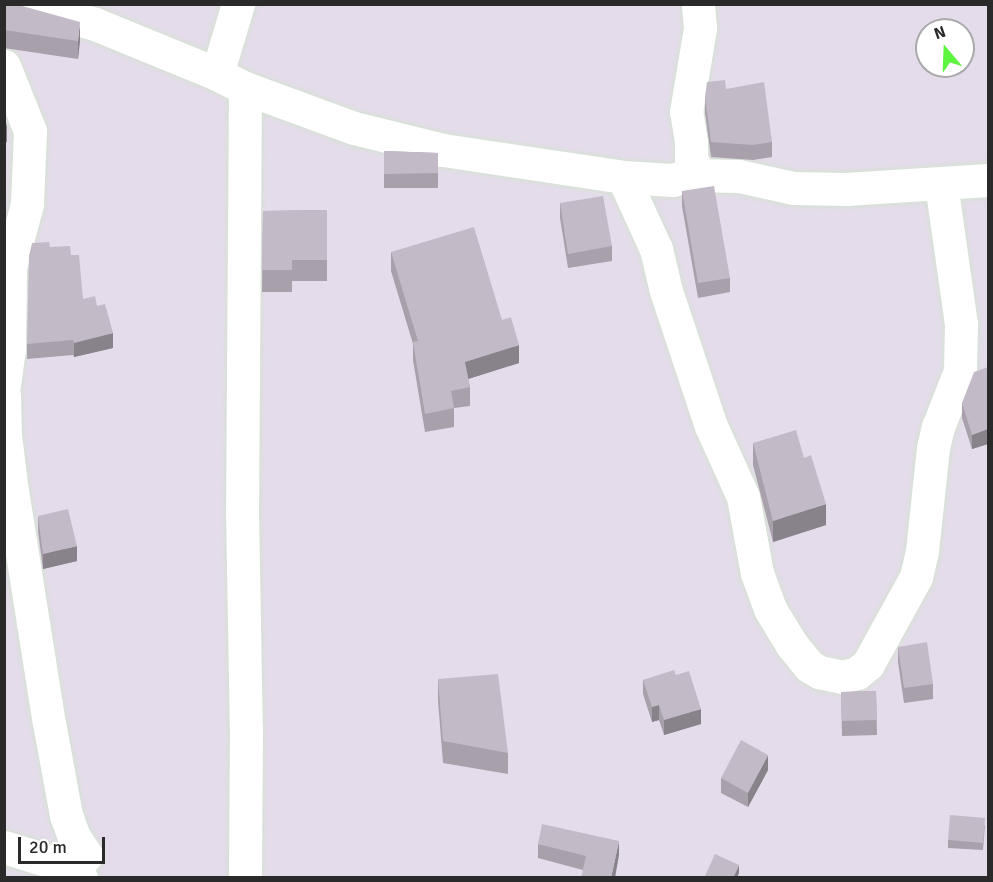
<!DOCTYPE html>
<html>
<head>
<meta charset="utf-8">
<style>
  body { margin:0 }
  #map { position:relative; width:993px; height:882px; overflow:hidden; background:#e5dceb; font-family:Signika,sans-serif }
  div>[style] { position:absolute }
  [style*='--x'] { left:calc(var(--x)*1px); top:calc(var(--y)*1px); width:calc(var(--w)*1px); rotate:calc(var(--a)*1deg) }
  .roads { filter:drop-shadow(0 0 2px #d4e2d1) drop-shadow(0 0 2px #d4e2d1) }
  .minor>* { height:33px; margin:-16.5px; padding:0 16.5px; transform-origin:16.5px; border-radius:16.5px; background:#fff }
  .wall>* { inset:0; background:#a8a0ab }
  .shaded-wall>* { inset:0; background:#88828b }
  .building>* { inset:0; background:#c3bac7 }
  span { translate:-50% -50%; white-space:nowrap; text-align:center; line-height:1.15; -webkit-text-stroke:4.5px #fff; paint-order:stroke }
  .frame { position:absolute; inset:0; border:6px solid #2a2a2a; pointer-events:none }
  .north { position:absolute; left:915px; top:18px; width:60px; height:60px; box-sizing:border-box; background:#fff; border:2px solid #aaa; border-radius:50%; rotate:341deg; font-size:16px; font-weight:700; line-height:24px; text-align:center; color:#2a2a2a }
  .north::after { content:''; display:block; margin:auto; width:21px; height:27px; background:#5df53f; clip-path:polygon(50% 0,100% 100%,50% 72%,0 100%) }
  .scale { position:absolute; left:18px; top:837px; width:87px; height:27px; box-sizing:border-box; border:3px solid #2a2a2a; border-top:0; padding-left:8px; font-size:18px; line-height:21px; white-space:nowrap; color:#2a2a2a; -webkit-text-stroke:4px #fff; paint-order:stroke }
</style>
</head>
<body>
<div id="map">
  <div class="roads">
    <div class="minor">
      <div style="--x:20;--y:4;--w:78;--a:14.9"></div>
      <div style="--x:95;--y:24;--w:132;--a:22.3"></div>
      <div style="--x:217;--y:74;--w:31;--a:27"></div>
      <div style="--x:245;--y:88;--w:116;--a:20.2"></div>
      <div style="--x:354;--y:128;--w:92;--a:13.9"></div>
      <div style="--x:443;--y:150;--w:182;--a:8.5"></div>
      <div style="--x:623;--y:177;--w:50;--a:3.4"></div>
      <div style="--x:673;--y:180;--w:15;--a:-20"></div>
      <div style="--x:687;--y:175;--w:11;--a:-45"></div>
      <div style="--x:695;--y:167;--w:10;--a:-114"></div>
      <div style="--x:691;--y:158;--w:16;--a:-90"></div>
      <div style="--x:691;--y:142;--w:30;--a:-99"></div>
      <div style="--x:686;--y:112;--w:85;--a:-80.5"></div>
      <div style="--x:700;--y:28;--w:24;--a:-95"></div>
      <div style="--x:4;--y:66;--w:70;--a:68.2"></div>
      <div style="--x:30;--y:131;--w:73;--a:92.4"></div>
      <div style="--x:27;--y:204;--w:66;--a:104.9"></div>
      <div style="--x:10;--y:268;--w:81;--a:90.7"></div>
      <div style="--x:9;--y:349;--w:37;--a:98"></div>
      <div style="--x:217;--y:74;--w:73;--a:-73.3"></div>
      <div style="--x:245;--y:88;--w:421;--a:90.4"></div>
      <div style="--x:242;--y:509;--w:220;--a:89"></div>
      <div style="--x:246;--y:729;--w:149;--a:90.4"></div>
      <div style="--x:687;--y:175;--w:52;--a:1.1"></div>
      <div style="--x:739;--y:176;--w:55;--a:12.5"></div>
      <div style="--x:793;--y:188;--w:53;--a:1.1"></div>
      <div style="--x:846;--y:189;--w:142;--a:-3.6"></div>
      <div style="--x:623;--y:177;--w:79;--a:65.4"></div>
      <div style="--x:656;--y:249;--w:43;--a:76.6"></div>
      <div style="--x:666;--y:291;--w:142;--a:71.6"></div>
      <div style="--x:711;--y:426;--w:78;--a:65.7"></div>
      <div style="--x:743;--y:497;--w:77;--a:79.6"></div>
      <div style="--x:757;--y:573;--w:38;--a:70"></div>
      <div style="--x:770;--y:609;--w:42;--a:58.6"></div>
      <div style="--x:792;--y:645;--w:27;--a:51"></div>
      <div style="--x:809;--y:666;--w:12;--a:31"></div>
      <div style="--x:819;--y:672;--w:24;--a:12"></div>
      <div style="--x:842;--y:677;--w:16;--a:-15"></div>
      <div style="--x:857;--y:673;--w:14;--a:-39"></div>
      <div style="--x:868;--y:664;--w:99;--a:-61.1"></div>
      <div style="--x:916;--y:577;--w:27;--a:-77"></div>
      <div style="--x:922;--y:551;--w:104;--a:-83.9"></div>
      <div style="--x:933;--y:448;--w:22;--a:-77"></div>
      <div style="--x:938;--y:427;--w:60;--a:-68.6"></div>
      <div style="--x:960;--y:371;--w:47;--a:-88.8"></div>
      <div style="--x:961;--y:324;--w:141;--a:-98.1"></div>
      <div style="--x:4;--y:395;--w:40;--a:88.6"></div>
      <div style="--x:5;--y:435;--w:49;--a:83"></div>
      <div style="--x:11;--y:484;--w:242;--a:81"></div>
      <div style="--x:49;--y:723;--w:94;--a:79.5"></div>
      <div style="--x:66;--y:815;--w:23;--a:70"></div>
      <div style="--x:74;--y:837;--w:22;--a:56"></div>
      <div style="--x:86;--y:855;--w:18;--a:128"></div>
      <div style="--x:75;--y:869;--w:11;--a:56"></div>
      <div style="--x:4;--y:847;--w:74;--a:17.2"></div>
    </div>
  </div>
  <div class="wall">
    <div style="clip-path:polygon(4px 4px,80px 40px,78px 59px,4px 48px)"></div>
    <div style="clip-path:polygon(726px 89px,772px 142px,772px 157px,753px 160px,711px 157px,705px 112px,705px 97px)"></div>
    <div style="clip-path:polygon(384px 151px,438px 153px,438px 188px,384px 188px)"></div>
    <div style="clip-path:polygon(682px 191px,730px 278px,730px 292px,698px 298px,682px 206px)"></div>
    <div style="clip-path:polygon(560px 203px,612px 246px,612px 261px,568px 268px,560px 218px)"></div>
    <div style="clip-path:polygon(327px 210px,327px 281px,292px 281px,292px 292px,262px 292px,263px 211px)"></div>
    <div style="clip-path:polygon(391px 252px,502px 320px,519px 363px,468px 379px,470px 387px,470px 406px,454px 408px,454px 427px,425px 432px,413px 360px,413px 344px,391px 271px)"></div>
    <div style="clip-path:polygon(71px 255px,83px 299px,97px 306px,113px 348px,74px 357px,73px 355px,27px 359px,27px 344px)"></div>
    <div style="clip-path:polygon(988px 367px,988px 444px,972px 449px,962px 418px,962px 403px)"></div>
    <div style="clip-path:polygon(753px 443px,826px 525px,773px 542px,753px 465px)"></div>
    <div style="clip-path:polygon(38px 516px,77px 561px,43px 569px,38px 531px)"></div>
    <div style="clip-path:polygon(898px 647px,933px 684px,933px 699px,904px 703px,898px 662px)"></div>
    <div style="clip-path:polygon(676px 675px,701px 724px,664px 735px,659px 720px,652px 722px,643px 694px,643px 680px)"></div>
    <div style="clip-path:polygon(438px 679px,508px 753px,508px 774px,443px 763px,438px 701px)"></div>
    <div style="clip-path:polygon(876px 691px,877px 735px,842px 736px,841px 692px)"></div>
    <div style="clip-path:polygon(768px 770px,748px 807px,721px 793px,721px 778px)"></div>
    <div style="clip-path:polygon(985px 825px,983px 850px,948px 848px,948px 840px)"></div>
    <div style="clip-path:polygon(538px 844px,619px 855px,583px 870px,538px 858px)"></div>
  </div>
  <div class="shaded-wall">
    <div style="clip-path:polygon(80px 22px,80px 40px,78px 59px,78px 41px)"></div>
    <div style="clip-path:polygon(7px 125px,7px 142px,4px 143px,4px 126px)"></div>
    <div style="clip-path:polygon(113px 333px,113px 348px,74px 357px,74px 343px)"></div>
    <div style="clip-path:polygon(519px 345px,519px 363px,465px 380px,465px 362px)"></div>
    <div style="clip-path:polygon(988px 429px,988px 444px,972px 449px,972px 435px)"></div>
    <div style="clip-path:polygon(826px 504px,826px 525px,773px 542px,773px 521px)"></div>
    <div style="clip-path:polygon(77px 546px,77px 561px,43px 569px,43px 554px)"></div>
    <div style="clip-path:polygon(659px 705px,659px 720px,652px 722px,652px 707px)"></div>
    <div style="clip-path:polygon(701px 709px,701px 724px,664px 735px,664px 720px)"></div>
    <div style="clip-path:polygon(768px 755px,768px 770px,748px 807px,748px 793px)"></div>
    <div style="clip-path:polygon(619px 841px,619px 855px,615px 878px,611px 878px)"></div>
    <div style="clip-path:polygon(739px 865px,739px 873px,737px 878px,733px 878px)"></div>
  </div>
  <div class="building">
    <div style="clip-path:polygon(4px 4px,15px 4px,80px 22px,78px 41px,4px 30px)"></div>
    <div style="clip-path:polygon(725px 80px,726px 89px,764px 82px,772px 142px,753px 145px,711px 142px,705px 97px,707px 82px)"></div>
    <div style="clip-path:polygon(4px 116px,7px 125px,4px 126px)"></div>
    <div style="clip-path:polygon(384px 151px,438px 153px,438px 173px,384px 174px)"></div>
    <div style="clip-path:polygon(714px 186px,730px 278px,698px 283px,682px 191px)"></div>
    <div style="clip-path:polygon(603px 196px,612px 246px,568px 254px,560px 203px)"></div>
    <div style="clip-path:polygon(327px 210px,327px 260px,292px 260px,292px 270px,262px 270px,263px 211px)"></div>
    <div style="clip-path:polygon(474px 227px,502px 320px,511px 317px,519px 345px,465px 362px,470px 387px,451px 391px,454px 408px,425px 414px,413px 342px,418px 341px,391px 252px)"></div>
    <div style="clip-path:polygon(49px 242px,50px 247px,70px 246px,71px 255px,79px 255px,83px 299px,95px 296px,97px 306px,105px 304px,113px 333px,74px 343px,73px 340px,27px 344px,29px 256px,32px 243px)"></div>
    <div style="clip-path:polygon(988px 367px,988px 429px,972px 435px,962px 403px,974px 372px)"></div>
    <div style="clip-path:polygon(796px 430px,804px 458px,811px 455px,826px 504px,773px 521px,753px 443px)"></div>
    <div style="clip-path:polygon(68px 509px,77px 546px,43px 554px,38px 516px)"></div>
    <div style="clip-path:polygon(927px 642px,933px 684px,904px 688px,898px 647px)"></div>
    <div style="clip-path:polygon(674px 670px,676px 675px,689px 671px,701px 709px,664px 720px,659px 705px,652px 707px,643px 680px)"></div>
    <div style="clip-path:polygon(498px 674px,508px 753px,443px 741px,438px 679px)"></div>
    <div style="clip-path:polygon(876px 691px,877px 720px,842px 721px,841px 692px)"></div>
    <div style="clip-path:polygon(741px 740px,768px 755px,748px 793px,721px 778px)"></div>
    <div style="clip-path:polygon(950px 815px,985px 818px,983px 843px,948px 840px)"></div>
    <div style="clip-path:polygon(542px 824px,619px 841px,611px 878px,581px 878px,586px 856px,538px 844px)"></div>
    <div style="clip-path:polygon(715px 854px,739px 865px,733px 878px,704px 878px)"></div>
  </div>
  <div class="frame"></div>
  <div class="north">N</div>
  <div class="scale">20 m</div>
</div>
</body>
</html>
